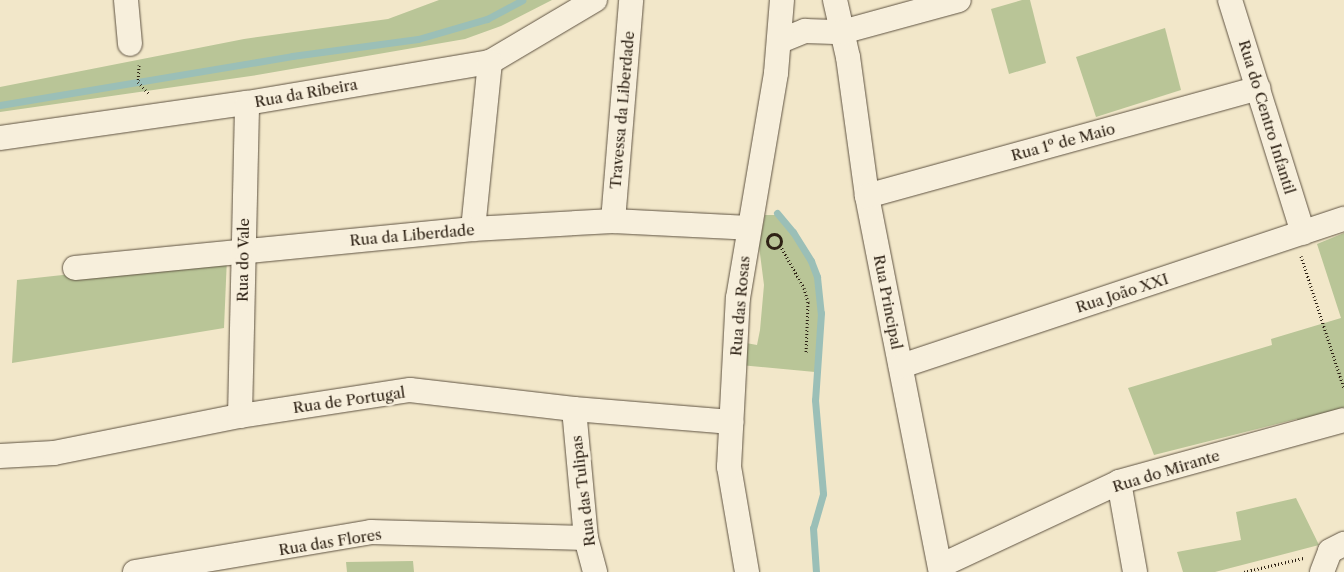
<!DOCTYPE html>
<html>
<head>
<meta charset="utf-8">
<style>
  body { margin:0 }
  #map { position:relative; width:1344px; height:572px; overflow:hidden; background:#f2e7c9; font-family:"Libre Caslon Text",serif }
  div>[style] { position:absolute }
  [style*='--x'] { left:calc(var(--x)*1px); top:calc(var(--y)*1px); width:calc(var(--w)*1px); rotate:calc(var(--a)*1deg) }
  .green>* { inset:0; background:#b9c597 }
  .stream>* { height:7px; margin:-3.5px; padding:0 3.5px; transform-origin:3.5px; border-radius:3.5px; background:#9bbfb7 }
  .path>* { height:3px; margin-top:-1.5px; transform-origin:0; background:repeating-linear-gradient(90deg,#2e2215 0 1px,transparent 0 3.5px) }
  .path>.ring { margin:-1.5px; padding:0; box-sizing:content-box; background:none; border:3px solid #2e2215; border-radius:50% }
  .roads { filter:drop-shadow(0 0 1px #5f5342) drop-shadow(0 0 1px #5f5342) }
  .street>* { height:24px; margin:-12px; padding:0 12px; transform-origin:12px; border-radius:12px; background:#f7efdc }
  span { translate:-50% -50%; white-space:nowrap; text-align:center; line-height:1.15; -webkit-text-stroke:5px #f7efdc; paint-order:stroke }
  .street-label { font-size:15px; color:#2e2215 }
</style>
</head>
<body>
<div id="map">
  <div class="green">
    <div style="clip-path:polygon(439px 0,552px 0,501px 26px,465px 39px,257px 75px,0 112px,0 87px,244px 39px,388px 19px)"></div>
    <div style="clip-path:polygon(1022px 0,1030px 0,1046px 63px,1009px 74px,991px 9px)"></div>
    <div style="clip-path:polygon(1165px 28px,1181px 90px,1096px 117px,1076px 57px)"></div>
    <div style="clip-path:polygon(765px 215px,778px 215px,794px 232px,817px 277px,821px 313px,815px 372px,740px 365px,746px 343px,757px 345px,760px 330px,764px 285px,759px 246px)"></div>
    <div style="clip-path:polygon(1344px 233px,1344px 412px,1300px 428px,1297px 419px,1154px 455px,1128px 388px,1272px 345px,1271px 339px,1341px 318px,1317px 244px)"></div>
    <div style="clip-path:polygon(227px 257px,224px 328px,12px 363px,17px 280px)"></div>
    <div style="clip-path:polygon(1296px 498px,1319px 545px,1215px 572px,1183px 572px,1177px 552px,1241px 540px,1236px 512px)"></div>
    <div style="clip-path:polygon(413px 561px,414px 572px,347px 572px,346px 562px)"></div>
  </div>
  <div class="stream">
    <div style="--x:0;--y:105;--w:296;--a:-9.5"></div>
    <div style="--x:292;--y:56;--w:127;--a:-7.7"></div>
    <div style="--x:418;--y:39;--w:72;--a:-16.2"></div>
    <div style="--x:487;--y:19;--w:40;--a:-28"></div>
    <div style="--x:777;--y:213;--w:25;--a:50"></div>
    <div style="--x:793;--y:232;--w:34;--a:58"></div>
    <div style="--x:811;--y:261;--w:17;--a:69"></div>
    <div style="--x:817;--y:277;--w:36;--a:84"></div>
    <div style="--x:821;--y:313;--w:87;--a:93.9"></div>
    <div style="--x:815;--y:400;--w:94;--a:85.1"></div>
    <div style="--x:823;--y:494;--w:35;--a:106"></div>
    <div style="--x:813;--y:528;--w:44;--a:86.1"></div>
  </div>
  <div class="path">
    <div style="--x:139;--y:65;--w:17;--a:93"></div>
    <div style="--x:138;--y:82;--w:16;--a:47"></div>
    <div class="ring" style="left:767px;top:234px;width:11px;height:11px"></div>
    <div style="--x:780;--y:245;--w:49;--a:60.8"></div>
    <div style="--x:804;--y:288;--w:15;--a:74"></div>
    <div style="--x:808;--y:302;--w:51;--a:92.2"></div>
    <div style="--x:1301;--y:256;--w:139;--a:72"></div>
    <div style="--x:1244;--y:572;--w:61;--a:-13.3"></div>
  </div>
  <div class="roads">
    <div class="street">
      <div style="--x:126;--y:0;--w:44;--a:84.8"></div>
      <div style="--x:835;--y:0;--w:58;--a:77.2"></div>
      <div style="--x:848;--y:57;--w:140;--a:82.2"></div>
      <div style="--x:867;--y:196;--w:383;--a:78.9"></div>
      <div style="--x:1230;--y:0;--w:244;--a:72.6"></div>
      <div style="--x:780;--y:41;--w:27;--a:-22"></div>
      <div style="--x:805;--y:31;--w:37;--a:2"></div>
      <div style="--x:842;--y:32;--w:121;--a:-15.3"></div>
      <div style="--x:0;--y:138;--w:249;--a:-8.1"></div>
      <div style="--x:247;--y:103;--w:246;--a:-9.6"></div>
      <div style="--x:490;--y:62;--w:122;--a:-30.6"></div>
      <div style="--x:867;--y:196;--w:406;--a:-15.4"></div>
      <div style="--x:613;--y:221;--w:222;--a:-85.3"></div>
      <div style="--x:473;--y:229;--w:168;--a:-84.2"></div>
      <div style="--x:75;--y:268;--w:400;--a:-5.6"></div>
      <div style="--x:473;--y:229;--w:140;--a:-3.3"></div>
      <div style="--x:613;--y:221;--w:136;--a:2.9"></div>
      <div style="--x:901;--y:366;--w:467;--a:-18.4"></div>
      <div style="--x:574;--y:409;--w:130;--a:84.7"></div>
      <div style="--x:586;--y:538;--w:35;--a:75"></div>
      <div style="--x:240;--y:416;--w:313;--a:-88.7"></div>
      <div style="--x:0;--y:456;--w:54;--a:-3.2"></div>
      <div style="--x:54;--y:453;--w:190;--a:-11.3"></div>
      <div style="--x:240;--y:416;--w:172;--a:-8.7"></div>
      <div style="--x:410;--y:390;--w:165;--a:6.6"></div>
      <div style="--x:574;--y:409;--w:158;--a:4.7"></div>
      <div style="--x:1119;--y:482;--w:91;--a:79.9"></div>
      <div style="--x:940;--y:566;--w:198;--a:-25.1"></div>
      <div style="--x:1119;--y:482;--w:233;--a:-15.4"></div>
      <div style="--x:135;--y:572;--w:239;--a:-9.6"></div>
      <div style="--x:371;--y:532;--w:215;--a:1.6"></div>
      <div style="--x:747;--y:572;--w:107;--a:-99.7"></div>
      <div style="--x:729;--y:467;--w:169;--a:-87"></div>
      <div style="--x:738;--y:298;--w:228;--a:-80.4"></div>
      <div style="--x:776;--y:73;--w:73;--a:-85.3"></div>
      <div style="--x:1322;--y:572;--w:22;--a:-69"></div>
      <div style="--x:1330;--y:551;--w:16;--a:-27"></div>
    </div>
  </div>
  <div class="street-label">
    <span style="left:306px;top:93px;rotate:-10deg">Rua da Ribeira</span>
    <span style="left:622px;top:110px;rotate:-85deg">Travessa da Liberdade</span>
    <span style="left:1267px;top:117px;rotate:73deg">Rua do Centro Infantil</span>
    <span style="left:1063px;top:142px;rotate:-15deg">Rua 1º de Maio</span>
    <span style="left:412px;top:235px;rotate:-5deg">Rua da Liberdade</span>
    <span style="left:243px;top:260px;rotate:-89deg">Rua do Vale</span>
    <span style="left:1122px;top:293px;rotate:-18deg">Rua João XXI</span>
    <span style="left:888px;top:302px;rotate:79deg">Rua Principal</span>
    <span style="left:740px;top:306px;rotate:-85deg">Rua das Rosas</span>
    <span style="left:349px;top:400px;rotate:-8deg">Rua de Portugal</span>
    <span style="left:1166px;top:471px;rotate:-17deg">Rua do Mirante</span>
    <span style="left:583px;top:491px;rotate:-97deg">Rua das Tulipas</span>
    <span style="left:330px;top:542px;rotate:-9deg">Rua das Flores</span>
  </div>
</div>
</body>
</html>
